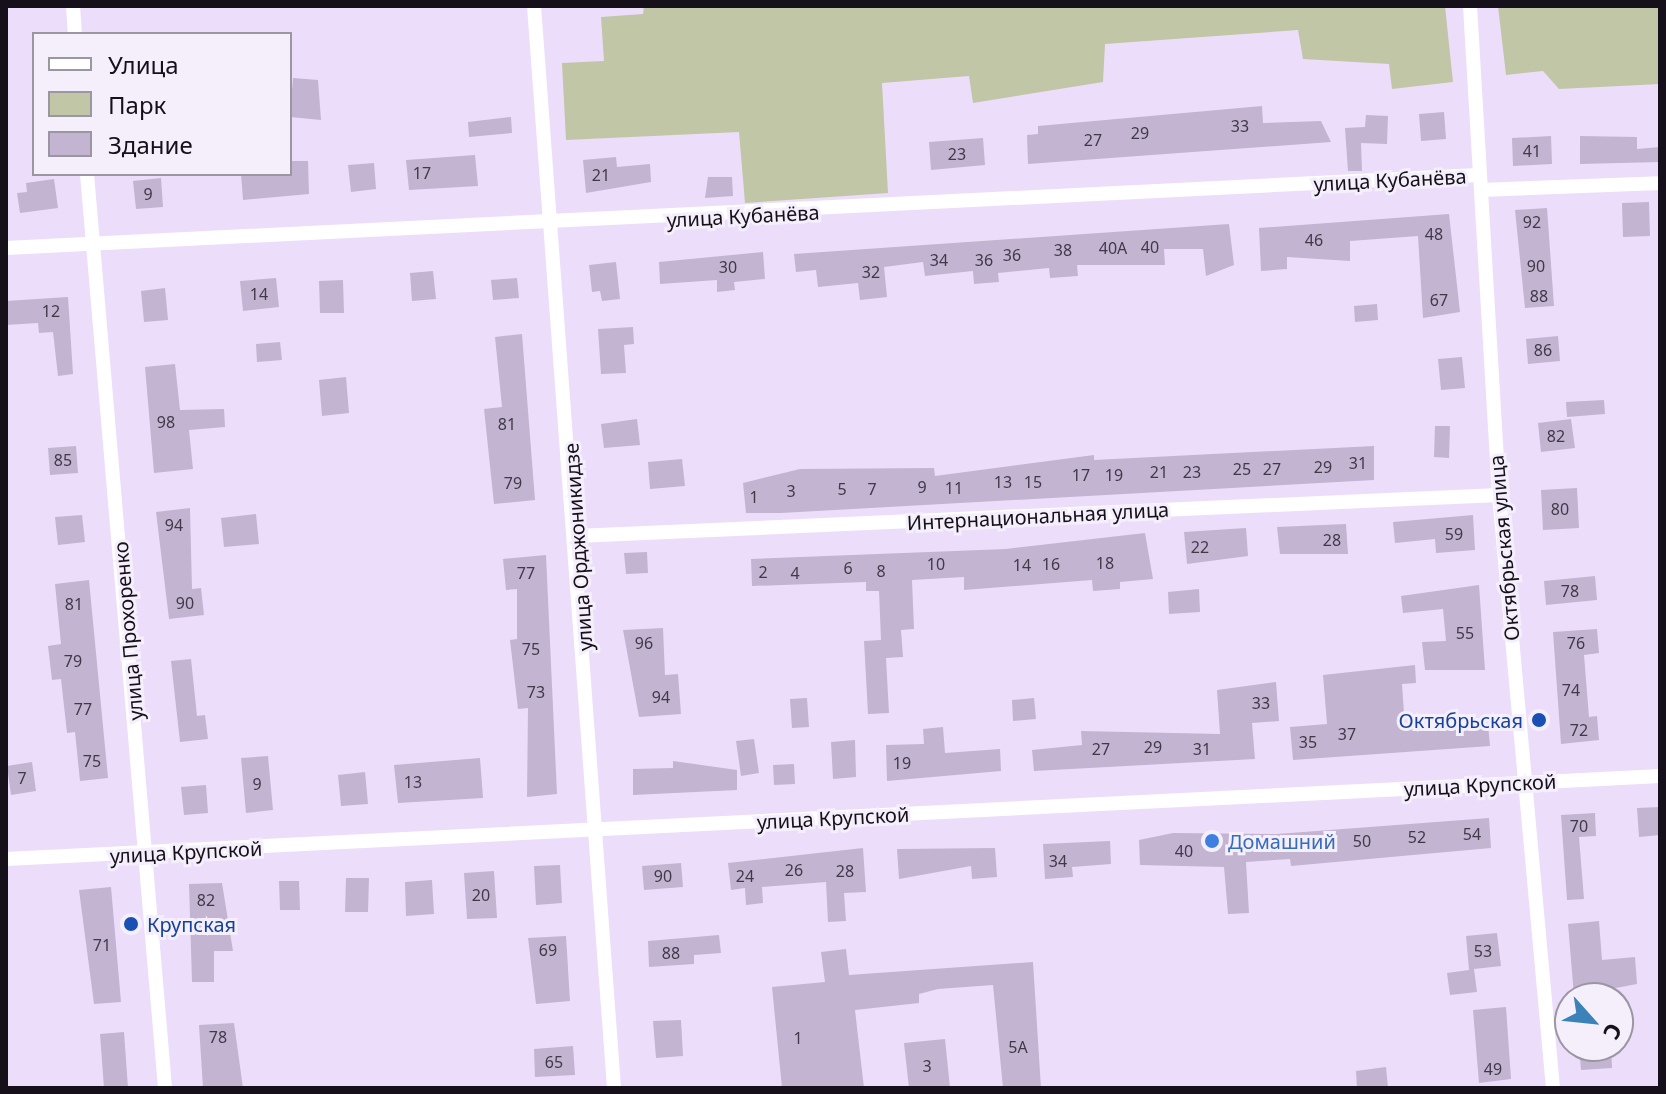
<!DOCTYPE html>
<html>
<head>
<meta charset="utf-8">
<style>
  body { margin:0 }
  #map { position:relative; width:1666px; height:1094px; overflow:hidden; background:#ecdefb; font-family:"Noto Sans",sans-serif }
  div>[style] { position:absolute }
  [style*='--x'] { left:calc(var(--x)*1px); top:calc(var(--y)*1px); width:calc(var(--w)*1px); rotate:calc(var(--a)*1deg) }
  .green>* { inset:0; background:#c0c6a6 }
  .building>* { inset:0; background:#c3b4d2 }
  .minor>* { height:14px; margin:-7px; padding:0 7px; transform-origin:7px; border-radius:7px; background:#fff }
  .dots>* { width:22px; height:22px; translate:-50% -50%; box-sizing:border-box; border:4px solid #f5effb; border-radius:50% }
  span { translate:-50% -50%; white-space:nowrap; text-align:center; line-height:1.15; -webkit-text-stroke:6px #f5effb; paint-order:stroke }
  .number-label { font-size:16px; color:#403948 }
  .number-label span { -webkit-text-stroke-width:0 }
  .street-label { font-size:20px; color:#15101a }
  .transit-label { font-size:20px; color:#164399 }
  .right { translate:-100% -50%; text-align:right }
  .left { translate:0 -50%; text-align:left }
  .shop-label { font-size:20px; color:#366cbe }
  .frame { position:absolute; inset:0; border:8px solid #15101a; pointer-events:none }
  .legend { position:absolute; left:32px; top:32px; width:260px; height:144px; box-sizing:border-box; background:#f5effb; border:2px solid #9b96a1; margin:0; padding:10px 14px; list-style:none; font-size:24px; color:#15101a }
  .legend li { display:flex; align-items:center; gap:16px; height:40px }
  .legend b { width:40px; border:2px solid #9b96a1 }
  .north { position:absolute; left:1554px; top:982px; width:80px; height:80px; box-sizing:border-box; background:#f5effb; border:2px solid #9b96a1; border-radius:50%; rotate:117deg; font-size:22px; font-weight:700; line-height:32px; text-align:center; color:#15101a }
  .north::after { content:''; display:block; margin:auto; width:28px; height:36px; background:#3a82b7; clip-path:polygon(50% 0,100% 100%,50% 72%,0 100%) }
</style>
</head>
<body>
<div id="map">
  <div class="green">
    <div style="clip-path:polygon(644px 6px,1445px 6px,1453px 82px,1392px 89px,1389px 64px,1303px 59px,1298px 30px,1105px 44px,1103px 82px,973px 103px,969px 76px,882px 83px,888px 193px,745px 203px,739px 132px,566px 140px,562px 63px,604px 61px,601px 17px,643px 14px)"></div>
    <div style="clip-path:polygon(1498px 6px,1660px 6px,1660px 84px,1559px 89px,1543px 71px,1506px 75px)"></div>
  </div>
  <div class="building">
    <div style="clip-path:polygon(293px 78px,318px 80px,321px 120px,290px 117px)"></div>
    <div style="clip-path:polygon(1262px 106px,1263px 123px,1321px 121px,1331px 142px,1028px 164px,1027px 135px,1038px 134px,1038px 126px)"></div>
    <div style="clip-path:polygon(1444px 112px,1446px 139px,1421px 141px,1419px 114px)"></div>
    <div style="clip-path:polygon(1366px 115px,1388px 116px,1387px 144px,1361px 143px,1362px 171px,1348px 171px,1345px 128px,1365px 127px)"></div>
    <div style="clip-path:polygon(511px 117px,512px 133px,469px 137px,468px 122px)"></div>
    <div style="clip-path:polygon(1551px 136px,1552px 164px,1513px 166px,1512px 138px)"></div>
    <div style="clip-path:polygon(1580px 136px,1637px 137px,1637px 149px,1660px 147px,1660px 162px,1580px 164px)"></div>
    <div style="clip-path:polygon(983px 138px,985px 165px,931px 170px,929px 142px)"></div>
    <div style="clip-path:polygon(475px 155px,478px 186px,409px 190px,406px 160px)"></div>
    <div style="clip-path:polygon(616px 157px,617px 167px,650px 164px,651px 182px,586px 193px,583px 160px)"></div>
    <div style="clip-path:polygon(291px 161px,308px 161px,309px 194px,243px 200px,241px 174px,292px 174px)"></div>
    <div style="clip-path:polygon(374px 163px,376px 189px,351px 192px,348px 165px)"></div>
    <div style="clip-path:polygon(708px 177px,732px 177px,733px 196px,705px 198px)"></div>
    <div style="clip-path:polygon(161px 178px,163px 207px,136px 209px,133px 181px)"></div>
    <div style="clip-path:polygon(54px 179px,58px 208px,20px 213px,17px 193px,27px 192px,26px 183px)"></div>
    <div style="clip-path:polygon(1649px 202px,1650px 236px,1623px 237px,1622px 203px)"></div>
    <div style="clip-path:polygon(1547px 208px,1554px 306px,1525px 308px,1515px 210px)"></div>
    <div style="clip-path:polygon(1449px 214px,1460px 312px,1423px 318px,1418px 236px,1350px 241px,1350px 261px,1287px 257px,1287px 269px,1261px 271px,1259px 228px)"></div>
    <div style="clip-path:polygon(1229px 224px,1234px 265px,1206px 276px,1203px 249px,1164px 249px,1165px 265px,1077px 265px,1078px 276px,1050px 278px,1049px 268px,998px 273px,999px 282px,974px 284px,973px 271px,925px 276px,923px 262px,884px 267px,887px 297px,860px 300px,858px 283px,818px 287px,816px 270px,796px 272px,794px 254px)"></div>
    <div style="clip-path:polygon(763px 252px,765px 279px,734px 282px,735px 290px,717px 292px,717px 280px,660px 284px,659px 262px)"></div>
    <div style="clip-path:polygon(616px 262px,620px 299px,602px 301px,600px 291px,592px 292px,589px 265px)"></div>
    <div style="clip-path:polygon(433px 271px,436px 299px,412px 301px,410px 273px)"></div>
    <div style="clip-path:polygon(276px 278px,279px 307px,243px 311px,240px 281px)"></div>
    <div style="clip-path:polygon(517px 278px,519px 298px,493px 300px,491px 280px)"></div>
    <div style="clip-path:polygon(343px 280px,344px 313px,320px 313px,319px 281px)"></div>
    <div style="clip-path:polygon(165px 288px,168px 320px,144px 322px,141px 291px)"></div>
    <div style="clip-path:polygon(68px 297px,73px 374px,58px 376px,53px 332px,39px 333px,38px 323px,6px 325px,6px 301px)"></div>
    <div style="clip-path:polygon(1377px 304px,1378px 320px,1355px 322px,1354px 306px)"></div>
    <div style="clip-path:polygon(633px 327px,634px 344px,624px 345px,626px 373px,601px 374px,598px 329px)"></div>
    <div style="clip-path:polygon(522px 334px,535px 500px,494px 504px,484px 409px,502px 407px,495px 337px)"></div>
    <div style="clip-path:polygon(1558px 336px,1560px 361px,1528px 364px,1526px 339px)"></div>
    <div style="clip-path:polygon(280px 342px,282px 360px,257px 362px,256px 344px)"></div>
    <div style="clip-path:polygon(1462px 357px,1465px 388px,1441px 390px,1438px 359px)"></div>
    <div style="clip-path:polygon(175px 364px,180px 410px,224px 409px,225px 427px,189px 430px,193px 469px,154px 473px,145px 367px)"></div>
    <div style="clip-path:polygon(346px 377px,349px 413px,322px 416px,319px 380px)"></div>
    <div style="clip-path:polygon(1604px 400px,1605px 414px,1567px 417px,1566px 402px)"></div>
    <div style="clip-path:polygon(637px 419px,640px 445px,604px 448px,601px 424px)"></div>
    <div style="clip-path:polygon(1571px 419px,1575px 448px,1541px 452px,1538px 423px)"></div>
    <div style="clip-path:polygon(1435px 426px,1450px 426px,1449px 458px,1434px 457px)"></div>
    <div style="clip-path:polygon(76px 446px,78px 473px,50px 475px,48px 448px)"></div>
    <div style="clip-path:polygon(1374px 446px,1374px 480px,781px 513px,746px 513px,743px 483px,800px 469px,934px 468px,935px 476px,1094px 455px,1094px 460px)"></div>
    <div style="clip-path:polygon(682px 459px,685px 486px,650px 489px,648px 462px)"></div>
    <div style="clip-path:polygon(1577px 488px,1579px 528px,1543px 530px,1541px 490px)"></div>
    <div style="clip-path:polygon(190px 508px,192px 589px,201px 588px,204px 615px,169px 619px,156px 512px)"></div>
    <div style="clip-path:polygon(256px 514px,259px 544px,224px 547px,221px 518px)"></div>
    <div style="clip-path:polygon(82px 515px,85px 542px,58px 545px,55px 517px)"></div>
    <div style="clip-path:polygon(1473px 515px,1475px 550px,1436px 553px,1435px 539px,1395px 543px,1393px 522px)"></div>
    <div style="clip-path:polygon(1346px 524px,1348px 554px,1280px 554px,1277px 527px)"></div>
    <div style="clip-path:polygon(1246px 528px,1248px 556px,1187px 564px,1184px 532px)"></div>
    <div style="clip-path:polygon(1145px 533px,1153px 579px,1120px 582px,1120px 589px,1093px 591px,1092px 580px,964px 590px,964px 577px,912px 580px,914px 629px,901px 630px,903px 657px,886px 658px,889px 713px,868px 714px,864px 641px,881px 640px,879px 591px,866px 591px,866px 582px,752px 586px,751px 559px,1006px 549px)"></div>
    <div style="clip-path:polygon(647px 552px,648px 573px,626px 574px,624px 553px)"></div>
    <div style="clip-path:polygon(546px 555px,557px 794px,527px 797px,528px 708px,518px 709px,510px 640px,517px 639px,517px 589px,506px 590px,503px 559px)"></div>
    <div style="clip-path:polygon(1595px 576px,1597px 600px,1546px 605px,1544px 581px)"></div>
    <div style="clip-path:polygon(89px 580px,108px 778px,80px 781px,75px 732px,67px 733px,61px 679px,52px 680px,48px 646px,61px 644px,55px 584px)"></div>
    <div style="clip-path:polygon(1479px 585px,1485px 670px,1425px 670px,1422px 642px,1446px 641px,1443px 609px,1403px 613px,1401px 596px)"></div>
    <div style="clip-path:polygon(1199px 589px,1200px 612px,1169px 614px,1168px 592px)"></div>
    <div style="clip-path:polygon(663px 628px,665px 675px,678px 674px,681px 714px,639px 717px,623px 630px)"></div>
    <div style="clip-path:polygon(1597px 629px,1599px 653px,1584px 655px,1589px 717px,1597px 716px,1599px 740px,1561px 744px,1553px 632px)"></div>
    <div style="clip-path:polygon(191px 659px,197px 716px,205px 715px,208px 739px,180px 742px,171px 661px)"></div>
    <div style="clip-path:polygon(1415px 665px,1416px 683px,1402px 684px,1405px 728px,1488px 724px,1490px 746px,1293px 760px,1290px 727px,1327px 724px,1323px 675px)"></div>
    <div style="clip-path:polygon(1276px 682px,1279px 721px,1252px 723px,1255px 759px,1034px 771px,1032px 750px,1082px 745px,1081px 731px,1220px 734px,1217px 690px)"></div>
    <div style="clip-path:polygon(807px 698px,809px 727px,792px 728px,790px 699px)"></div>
    <div style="clip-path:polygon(1034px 698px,1036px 719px,1013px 721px,1012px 700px)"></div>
    <div style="clip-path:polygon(943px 727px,945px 753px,1000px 749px,1001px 771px,887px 781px,886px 745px,924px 744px,923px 729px)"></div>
    <div style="clip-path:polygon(754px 739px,759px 773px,741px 776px,736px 741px)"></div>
    <div style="clip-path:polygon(855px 740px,856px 777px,833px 779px,831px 742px)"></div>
    <div style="clip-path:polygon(268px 756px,273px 810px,246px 813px,241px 758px)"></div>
    <div style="clip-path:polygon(480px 758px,483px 798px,398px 803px,394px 765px)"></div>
    <div style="clip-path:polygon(673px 761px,737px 770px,737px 790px,633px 795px,633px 769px,673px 768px)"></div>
    <div style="clip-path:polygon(32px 762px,36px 791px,11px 795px,7px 766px)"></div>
    <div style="clip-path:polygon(794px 764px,795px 784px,774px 785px,773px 765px)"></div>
    <div style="clip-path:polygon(365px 772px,368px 804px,341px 806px,338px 775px)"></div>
    <div style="clip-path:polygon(206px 785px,208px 813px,184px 815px,181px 787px)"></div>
    <div style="clip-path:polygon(1660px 807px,1660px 835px,1639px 837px,1637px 808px)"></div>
    <div style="clip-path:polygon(1595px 813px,1596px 836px,1579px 837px,1584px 899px,1567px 900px,1561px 815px)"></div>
    <div style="clip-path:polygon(1489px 818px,1491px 848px,1291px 866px,1290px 859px,1246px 862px,1249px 913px,1228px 914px,1224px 867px,1140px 865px,1139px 840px,1173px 833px,1277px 834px)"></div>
    <div style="clip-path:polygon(1110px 841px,1111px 864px,1072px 867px,1073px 877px,1045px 879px,1043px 844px)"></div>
    <div style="clip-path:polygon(863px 848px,866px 892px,844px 893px,846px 921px,828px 922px,826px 882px,762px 887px,763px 903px,746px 905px,745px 888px,731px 890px,728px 863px)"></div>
    <div style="clip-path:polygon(995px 848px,997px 877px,972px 879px,971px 866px,899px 879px,897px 849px)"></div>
    <div style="clip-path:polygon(681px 863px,683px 887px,644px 890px,642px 866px)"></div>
    <div style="clip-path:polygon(560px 865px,562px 903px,536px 905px,534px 866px)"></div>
    <div style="clip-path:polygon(494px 871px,497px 918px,467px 919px,464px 873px)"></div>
    <div style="clip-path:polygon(346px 878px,369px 878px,368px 912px,345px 912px)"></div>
    <div style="clip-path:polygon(432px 880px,434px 914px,406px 916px,405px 882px)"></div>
    <div style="clip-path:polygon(279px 881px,299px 881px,300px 910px,280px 910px)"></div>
    <div style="clip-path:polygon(222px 883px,233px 951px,214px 951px,214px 982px,192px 982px,189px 884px)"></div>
    <div style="clip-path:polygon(111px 887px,121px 1002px,94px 1004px,79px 890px)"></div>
    <div style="clip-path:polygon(1599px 921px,1602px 960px,1635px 957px,1637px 984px,1574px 996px,1568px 924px)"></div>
    <div style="clip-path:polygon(1497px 933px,1501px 966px,1474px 969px,1477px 992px,1450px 995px,1447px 973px,1469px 970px,1466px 936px)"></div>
    <div style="clip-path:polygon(719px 935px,721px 953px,694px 955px,694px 964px,649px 967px,648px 941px)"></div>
    <div style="clip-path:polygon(566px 936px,570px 1001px,536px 1004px,528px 938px)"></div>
    <div style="clip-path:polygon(846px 949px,849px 975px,1033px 962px,1041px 1088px,1003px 1088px,993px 985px,938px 989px,919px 994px,919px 1003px,855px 1010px,864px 1088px,782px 1088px,772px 987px,825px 982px,821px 952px)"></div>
    <div style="clip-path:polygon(1506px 1007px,1511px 1079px,1479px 1083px,1473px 1010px)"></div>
    <div style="clip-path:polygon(681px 1020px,683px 1056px,656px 1058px,653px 1021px)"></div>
    <div style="clip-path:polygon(234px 1023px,243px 1088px,203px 1088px,199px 1025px)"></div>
    <div style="clip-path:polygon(124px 1032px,128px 1088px,104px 1088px,100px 1034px)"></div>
    <div style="clip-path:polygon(945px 1039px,950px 1088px,909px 1088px,904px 1043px)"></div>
    <div style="clip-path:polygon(573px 1046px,575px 1075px,535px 1077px,534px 1049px)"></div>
    <div style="clip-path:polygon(1579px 1046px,1611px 1046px,1612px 1068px,1581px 1070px)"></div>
    <div style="clip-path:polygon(1386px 1067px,1388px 1088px,1357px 1088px,1356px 1071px)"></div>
  </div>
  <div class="minor">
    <div style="--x:73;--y:6;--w:28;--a:86"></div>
    <div style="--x:534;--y:6;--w:1085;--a:85.77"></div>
    <div style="--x:1470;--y:6;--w:490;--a:86.6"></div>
    <div style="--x:1499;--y:495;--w:595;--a:84.8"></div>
    <div style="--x:87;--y:174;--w:917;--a:85.12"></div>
    <div style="--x:1481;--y:190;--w:179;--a:-2.2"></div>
    <div style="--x:6;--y:248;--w:1475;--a:-2.84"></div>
    <div style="--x:577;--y:536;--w:923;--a:-2.55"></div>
    <div style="--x:6;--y:859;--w:1656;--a:-2.87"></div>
  </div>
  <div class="dots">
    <div style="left:1539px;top:720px;background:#1a4fb4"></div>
    <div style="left:1212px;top:841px;background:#3f7fe0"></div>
    <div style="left:131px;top:924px;background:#1a4fb4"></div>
  </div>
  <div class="number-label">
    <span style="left:1240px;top:126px">33</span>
    <span style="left:1140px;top:133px">29</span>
    <span style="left:1093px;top:140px">27</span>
    <span style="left:1532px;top:151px">41</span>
    <span style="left:957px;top:154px">23</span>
    <span style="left:422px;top:173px">17</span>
    <span style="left:601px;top:175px">21</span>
    <span style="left:148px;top:194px">9</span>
    <span style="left:1532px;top:222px">92</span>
    <span style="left:1434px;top:234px">48</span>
    <span style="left:1314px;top:240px">46</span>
    <span style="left:1150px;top:247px">40</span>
    <span style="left:1113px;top:248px">40А</span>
    <span style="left:1063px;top:250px">38</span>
    <span style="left:1012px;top:255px">36</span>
    <span style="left:939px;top:260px">34</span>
    <span style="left:984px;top:260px">36</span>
    <span style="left:1536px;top:266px">90</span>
    <span style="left:728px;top:267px">30</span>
    <span style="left:871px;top:272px">32</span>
    <span style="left:259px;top:294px">14</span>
    <span style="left:1539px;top:296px">88</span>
    <span style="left:1439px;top:300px">67</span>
    <span style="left:51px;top:311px">12</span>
    <span style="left:1543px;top:350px">86</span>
    <span style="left:166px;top:422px">98</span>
    <span style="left:507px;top:424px">81</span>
    <span style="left:1556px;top:436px">82</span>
    <span style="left:63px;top:460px">85</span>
    <span style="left:1358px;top:463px">31</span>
    <span style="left:1323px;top:467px">29</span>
    <span style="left:1242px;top:469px">25</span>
    <span style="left:1272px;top:469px">27</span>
    <span style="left:1159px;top:472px">21</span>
    <span style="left:1192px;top:472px">23</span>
    <span style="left:1081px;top:475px">17</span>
    <span style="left:1114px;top:475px">19</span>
    <span style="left:1003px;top:482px">13</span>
    <span style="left:1033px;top:482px">15</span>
    <span style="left:513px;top:483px">79</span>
    <span style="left:922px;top:487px">9</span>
    <span style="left:954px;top:488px">11</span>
    <span style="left:842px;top:489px">5</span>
    <span style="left:872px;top:489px">7</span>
    <span style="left:791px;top:491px">3</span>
    <span style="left:754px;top:497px">1</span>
    <span style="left:1560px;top:509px">80</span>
    <span style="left:174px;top:525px">94</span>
    <span style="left:1454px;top:534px">59</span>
    <span style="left:1332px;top:540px">28</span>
    <span style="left:1200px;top:547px">22</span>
    <span style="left:1105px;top:563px">18</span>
    <span style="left:936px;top:564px">10</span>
    <span style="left:1051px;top:564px">16</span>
    <span style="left:1022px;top:565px">14</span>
    <span style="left:848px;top:568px">6</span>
    <span style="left:881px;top:571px">8</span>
    <span style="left:763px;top:572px">2</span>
    <span style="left:526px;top:573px">77</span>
    <span style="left:795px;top:573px">4</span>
    <span style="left:1570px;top:591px">78</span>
    <span style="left:185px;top:603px">90</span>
    <span style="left:74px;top:604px">81</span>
    <span style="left:1465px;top:633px">55</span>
    <span style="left:644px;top:643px">96</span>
    <span style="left:1576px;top:643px">76</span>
    <span style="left:531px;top:649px">75</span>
    <span style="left:73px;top:661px">79</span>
    <span style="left:1571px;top:690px">74</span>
    <span style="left:536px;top:692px">73</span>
    <span style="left:661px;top:697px">94</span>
    <span style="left:1261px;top:703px">33</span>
    <span style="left:83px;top:709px">77</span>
    <span style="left:1579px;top:730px">72</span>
    <span style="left:1347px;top:734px">37</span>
    <span style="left:1308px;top:742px">35</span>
    <span style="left:1153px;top:747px">29</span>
    <span style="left:1101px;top:749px">27</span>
    <span style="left:1202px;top:749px">31</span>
    <span style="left:92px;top:761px">75</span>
    <span style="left:902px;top:763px">19</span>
    <span style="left:22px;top:778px">7</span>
    <span style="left:413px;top:782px">13</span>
    <span style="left:257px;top:784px">9</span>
    <span style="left:1579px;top:826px">70</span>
    <span style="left:1472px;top:834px">54</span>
    <span style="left:1417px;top:837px">52</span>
    <span style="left:1362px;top:841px">50</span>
    <span style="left:1184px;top:851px">40</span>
    <span style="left:1058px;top:861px">34</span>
    <span style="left:794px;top:870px">26</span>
    <span style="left:845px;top:871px">28</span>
    <span style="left:663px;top:876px">90</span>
    <span style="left:745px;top:876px">24</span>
    <span style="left:481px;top:895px">20</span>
    <span style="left:206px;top:900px">82</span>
    <span style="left:102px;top:945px">71</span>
    <span style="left:548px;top:950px">69</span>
    <span style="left:1483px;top:951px">53</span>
    <span style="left:671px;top:953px">88</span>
    <span style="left:218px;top:1037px">78</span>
    <span style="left:798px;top:1038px">1</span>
    <span style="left:1018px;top:1047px">5А</span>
    <span style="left:554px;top:1062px">65</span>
    <span style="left:927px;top:1066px">3</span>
    <span style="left:1493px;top:1069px">49</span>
  </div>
  <div class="street-label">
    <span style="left:1390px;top:180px;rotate:-3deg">улица Кубанёва</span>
    <span style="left:743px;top:216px;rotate:-3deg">улица Кубанёва</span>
    <span style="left:1038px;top:516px;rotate:-3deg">Интернациональная улица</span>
    <span style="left:578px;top:547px;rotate:-94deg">улица Орджоникидзе</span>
    <span style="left:1504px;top:548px;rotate:-95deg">Октябрьская улица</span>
    <span style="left:128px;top:631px;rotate:-95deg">улица Прохоренко</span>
    <span style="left:1480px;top:785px;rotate:-3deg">улица Крупской</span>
    <span style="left:833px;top:818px;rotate:-3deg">улица Крупской</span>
    <span style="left:186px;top:852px;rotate:-3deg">улица Крупской</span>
  </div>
  <div class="transit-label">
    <span class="right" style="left:1523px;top:720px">Октябрьская</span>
    <span class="left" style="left:147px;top:924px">Крупская</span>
  </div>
  <div class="shop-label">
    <span class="left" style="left:1228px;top:841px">Домашний</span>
  </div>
  <div class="frame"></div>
  <ul class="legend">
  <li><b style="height:10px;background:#fff"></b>Улица</li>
  <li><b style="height:22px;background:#c0c6a6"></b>Парк</li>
  <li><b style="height:22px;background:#c3b4d2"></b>Здание</li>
  </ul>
  <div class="north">С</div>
</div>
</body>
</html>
